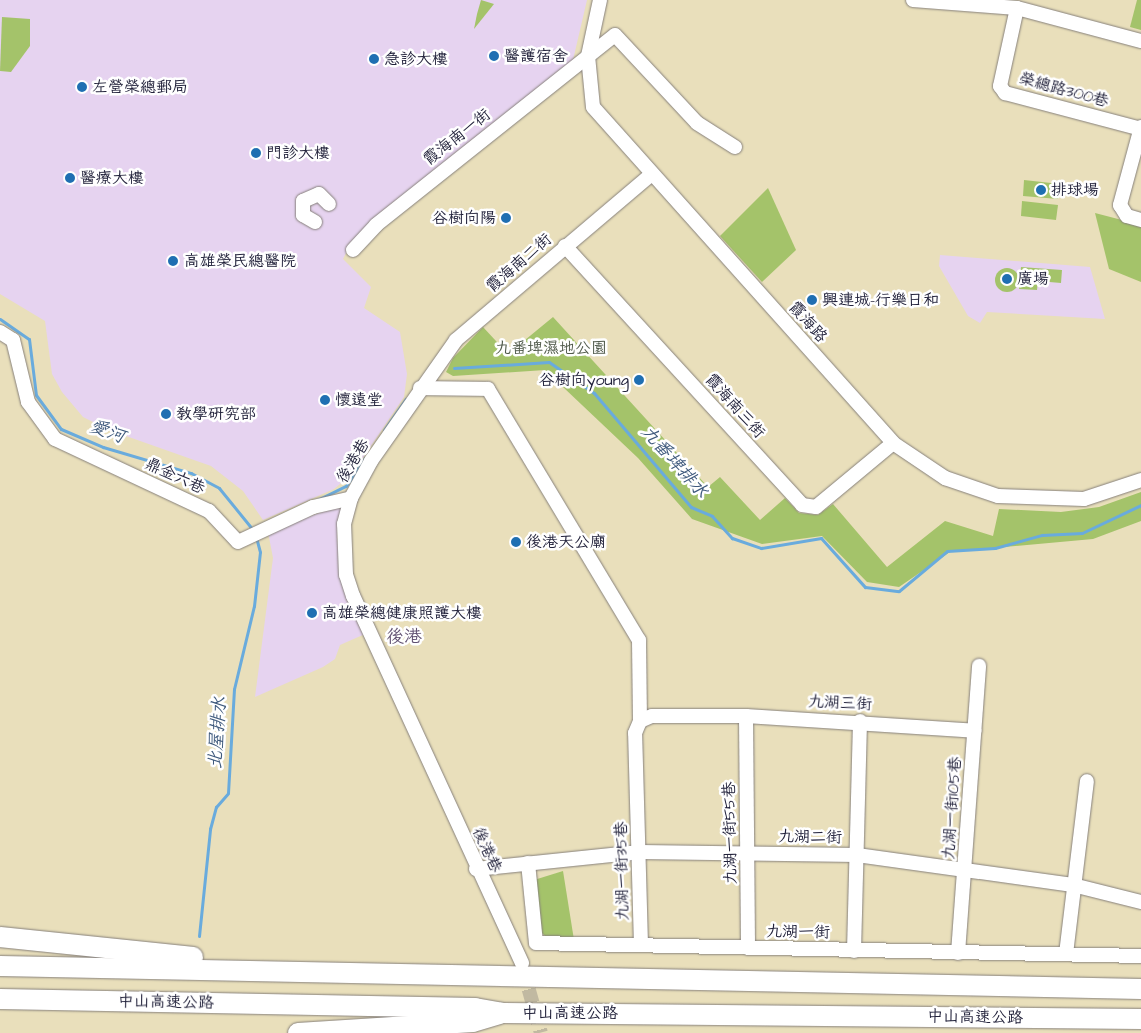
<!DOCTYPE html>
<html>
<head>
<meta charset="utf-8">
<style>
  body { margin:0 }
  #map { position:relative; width:1141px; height:1033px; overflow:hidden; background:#e9dfbb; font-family:"Architects Daughter","LXGW WenKai TC",sans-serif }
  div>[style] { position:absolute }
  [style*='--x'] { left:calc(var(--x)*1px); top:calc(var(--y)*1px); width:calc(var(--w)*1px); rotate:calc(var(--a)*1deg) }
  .built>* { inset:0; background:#e6d3f0 }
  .green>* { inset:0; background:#a4c36a }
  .round { border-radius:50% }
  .stream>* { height:3px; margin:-1.5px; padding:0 1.5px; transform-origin:1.5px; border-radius:1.5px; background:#69abdd }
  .minor-tunnel>* { height:14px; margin-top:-7px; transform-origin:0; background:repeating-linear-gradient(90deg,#c1b9a1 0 14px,transparent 0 21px) }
  .roads { filter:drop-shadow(0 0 1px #86807b) drop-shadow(0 0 1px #86807b) }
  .minor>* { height:14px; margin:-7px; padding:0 7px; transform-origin:7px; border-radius:7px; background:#fff }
  .highway>* { height:20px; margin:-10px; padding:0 10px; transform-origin:10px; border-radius:10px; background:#fff }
  .dots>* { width:14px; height:14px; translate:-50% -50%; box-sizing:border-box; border:2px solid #fff; border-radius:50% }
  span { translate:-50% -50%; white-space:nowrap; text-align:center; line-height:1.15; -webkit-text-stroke:5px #fff; paint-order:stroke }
  .poi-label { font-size:16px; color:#22223b }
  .left { translate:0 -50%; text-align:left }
  .right { translate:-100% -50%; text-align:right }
  .street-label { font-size:16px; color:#22223b }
  .park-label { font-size:16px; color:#505a4b }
  .water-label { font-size:18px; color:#3e597c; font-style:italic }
  .neighbourhood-label { font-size:18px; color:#605071 }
</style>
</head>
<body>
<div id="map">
  <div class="built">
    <div style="clip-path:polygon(0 0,587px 0,573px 60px,380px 213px,350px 245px,343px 259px,371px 287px,364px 308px,400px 332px,407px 374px,404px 397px,352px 474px,334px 489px,263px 520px,243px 491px,211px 466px,109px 430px,83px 417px,62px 392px,52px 374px,45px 321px,0 294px)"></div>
    <div style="clip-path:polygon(940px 255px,1090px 267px,1105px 319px,987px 312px,980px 323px,968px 316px,939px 266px)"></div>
    <div style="clip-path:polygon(343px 504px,337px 534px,341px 573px,365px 634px,340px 645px,335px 659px,323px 667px,255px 697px,273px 558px,268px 532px)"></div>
  </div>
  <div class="green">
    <div style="clip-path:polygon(481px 0,494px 4px,474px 29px,477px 14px)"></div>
    <div style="clip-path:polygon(1137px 0,1141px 0,1141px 30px,1130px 27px)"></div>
    <div style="clip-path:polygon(2px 17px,30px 19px,30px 46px,11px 72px,0 71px)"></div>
    <div style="clip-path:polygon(1024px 180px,1060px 184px,1058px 199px,1023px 196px)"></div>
    <div style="clip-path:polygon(768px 188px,796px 250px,762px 282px,720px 236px)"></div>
    <div style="clip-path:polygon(1022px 201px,1058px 205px,1056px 220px,1021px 216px)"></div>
    <div style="clip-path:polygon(1095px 213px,1141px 225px,1141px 282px,1109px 269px)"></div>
    <div style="clip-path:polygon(1021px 267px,1062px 270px,1061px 283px,1038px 281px,1037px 290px,1019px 289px)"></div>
    <div class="round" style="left:995px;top:268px;width:24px;height:24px"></div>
    <div style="clip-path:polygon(553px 317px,708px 487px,720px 477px,760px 520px,785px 498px,799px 513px,818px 515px,833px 504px,887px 567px,945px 521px,993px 536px,999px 509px,1061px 512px,1099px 507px,1141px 492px,1141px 521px,1093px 539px,950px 552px,899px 587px,867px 582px,822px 536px,762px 544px,692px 519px,638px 458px,545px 370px,453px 376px,446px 372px,453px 358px,483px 327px,508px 354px)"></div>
    <div style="clip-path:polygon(563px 871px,574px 940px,548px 939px,537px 928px,534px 880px)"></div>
  </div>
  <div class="stream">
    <div style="--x:0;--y:319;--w:35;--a:35"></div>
    <div style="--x:29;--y:339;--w:56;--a:82.9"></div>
    <div style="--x:36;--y:395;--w:42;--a:53.7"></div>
    <div style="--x:61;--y:429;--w:46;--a:23.2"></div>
    <div style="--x:103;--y:447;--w:92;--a:16.5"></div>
    <div style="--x:191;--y:473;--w:32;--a:28"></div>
    <div style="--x:219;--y:488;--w:55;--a:50.9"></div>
    <div style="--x:454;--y:368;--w:95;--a:-3.6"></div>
    <div style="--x:549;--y:362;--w:55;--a:34.6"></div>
    <div style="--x:594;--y:393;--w:150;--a:49.6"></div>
    <div style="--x:691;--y:507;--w:23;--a:23"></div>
    <div style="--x:712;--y:516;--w:30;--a:48"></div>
    <div style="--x:732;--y:538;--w:31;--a:19"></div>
    <div style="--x:761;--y:548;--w:61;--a:-9.5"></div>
    <div style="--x:821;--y:538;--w:66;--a:48.1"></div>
    <div style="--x:865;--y:587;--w:34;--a:7"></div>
    <div style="--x:899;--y:591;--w:62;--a:-39.8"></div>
    <div style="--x:947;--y:551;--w:48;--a:-3.6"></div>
    <div style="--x:995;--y:548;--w:49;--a:-15.5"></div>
    <div style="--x:1042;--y:535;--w:40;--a:-2.9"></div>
    <div style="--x:1082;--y:533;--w:65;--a:-25.4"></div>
    <div style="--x:384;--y:430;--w:38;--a:-55"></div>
    <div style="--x:317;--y:500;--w:32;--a:-26"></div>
    <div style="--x:346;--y:486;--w:34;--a:-56"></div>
    <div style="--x:199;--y:936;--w:108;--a:-84.1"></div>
    <div style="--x:210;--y:829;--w:23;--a:-75"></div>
    <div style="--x:216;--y:807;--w:18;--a:-49"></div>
    <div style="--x:228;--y:793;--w:104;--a:-86.7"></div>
    <div style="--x:234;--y:689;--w:85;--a:-76.5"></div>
    <div style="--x:254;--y:606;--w:54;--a:-83.7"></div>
    <div style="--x:260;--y:552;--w:16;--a:-105"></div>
  </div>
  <div class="minor-tunnel">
    <div style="--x:523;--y:969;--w:66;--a:74.3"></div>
  </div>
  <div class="roads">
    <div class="minor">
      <div style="--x:600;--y:0;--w:57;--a:102.1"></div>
      <div style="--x:588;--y:56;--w:51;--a:84.4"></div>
      <div style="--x:593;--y:107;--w:450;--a:48.2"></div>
      <div style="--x:893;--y:443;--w:63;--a:33.9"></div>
      <div style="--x:945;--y:478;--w:56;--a:18.8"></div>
      <div style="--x:998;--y:496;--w:86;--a:2"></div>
      <div style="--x:1084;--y:499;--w:60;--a:-18.4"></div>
      <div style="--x:913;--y:0;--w:104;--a:4.4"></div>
      <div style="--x:1017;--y:8;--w:128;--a:14.9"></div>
      <div style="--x:1017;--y:8;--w:80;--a:102.3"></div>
      <div style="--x:1000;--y:86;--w:9;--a:54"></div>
      <div style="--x:1005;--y:93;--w:141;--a:14.8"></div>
      <div style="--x:1141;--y:127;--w:81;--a:105.1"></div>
      <div style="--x:1120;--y:205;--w:13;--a:58"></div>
      <div style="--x:1127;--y:216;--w:15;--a:16"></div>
      <div style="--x:315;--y:222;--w:14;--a:-150"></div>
      <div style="--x:303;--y:215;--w:14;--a:-90"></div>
      <div style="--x:303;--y:201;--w:17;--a:-24"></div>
      <div style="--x:319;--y:194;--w:14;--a:45"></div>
      <div style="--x:565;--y:246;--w:351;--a:47.5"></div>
      <div style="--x:802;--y:505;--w:14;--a:8"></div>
      <div style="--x:816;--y:507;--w:100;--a:-39.7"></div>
      <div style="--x:353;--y:250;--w:34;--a:-47"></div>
      <div style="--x:376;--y:225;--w:305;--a:-38.5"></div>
      <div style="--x:615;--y:35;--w:120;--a:47"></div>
      <div style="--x:697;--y:123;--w:45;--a:32.3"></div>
      <div style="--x:0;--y:332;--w:15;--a:32"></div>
      <div style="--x:13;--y:340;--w:64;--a:76.4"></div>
      <div style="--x:28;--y:402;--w:46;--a:53.9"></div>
      <div style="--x:55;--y:439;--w:170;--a:25.1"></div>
      <div style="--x:209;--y:511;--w:42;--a:46.9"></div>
      <div style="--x:238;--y:542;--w:83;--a:-25"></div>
      <div style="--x:313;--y:507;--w:39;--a:-13"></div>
      <div style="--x:420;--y:388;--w:68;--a:0.8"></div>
      <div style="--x:488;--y:389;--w:293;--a:59"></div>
      <div style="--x:639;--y:640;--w:81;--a:89.3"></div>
      <div style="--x:746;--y:716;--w:232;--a:89.5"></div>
      <div style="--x:528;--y:863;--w:80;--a:84.3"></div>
      <div style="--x:536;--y:943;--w:605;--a:1.23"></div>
      <div style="--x:476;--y:869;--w:165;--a:-5.9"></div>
      <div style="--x:640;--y:852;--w:217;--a:0.8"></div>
      <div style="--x:857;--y:855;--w:218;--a:7.9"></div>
      <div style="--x:1073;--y:885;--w:70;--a:14"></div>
      <div style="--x:641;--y:945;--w:212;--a:-91.6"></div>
      <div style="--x:635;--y:733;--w:13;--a:-67"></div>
      <div style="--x:640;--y:721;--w:13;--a:-23"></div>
      <div style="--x:652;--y:716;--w:94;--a:0"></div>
      <div style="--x:746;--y:716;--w:229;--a:3.7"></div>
      <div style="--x:854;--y:951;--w:230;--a:-88.5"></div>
      <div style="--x:958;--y:953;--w:288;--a:-85.8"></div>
      <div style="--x:1066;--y:954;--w:174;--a:-83.1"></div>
      <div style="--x:522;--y:963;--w:404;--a:-114.7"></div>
      <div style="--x:353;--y:596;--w:22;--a:-108"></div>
      <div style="--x:346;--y:575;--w:51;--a:-92.2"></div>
      <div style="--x:344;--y:524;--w:27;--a:-75"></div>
      <div style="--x:351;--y:498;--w:42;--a:-61.6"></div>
      <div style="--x:371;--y:461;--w:148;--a:-54.9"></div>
      <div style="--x:456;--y:340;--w:257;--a:-40.3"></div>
    </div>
    <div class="highway">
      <div style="--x:0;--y:937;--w:194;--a:5.9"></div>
      <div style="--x:0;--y:966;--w:1141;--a:1.15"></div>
      <div style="--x:0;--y:999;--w:475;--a:1.1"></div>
      <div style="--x:475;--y:1008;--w:29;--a:10"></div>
      <div style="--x:504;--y:1013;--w:637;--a:0.54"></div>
      <div style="--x:298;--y:1033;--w:175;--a:-3.6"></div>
      <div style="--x:473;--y:1022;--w:28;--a:-17"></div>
    </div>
  </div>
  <div class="dots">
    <div style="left:494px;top:56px;background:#1f6fb2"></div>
    <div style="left:374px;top:59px;background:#1f6fb2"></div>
    <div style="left:82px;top:87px;background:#1f6fb2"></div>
    <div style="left:256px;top:153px;background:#1f6fb2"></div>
    <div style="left:70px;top:178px;background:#1f6fb2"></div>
    <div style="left:1041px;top:190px;background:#1f6fb2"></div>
    <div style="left:506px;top:218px;background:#1f6fb2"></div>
    <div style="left:173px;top:261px;background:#1f6fb2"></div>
    <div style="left:1007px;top:279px;background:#1f6fb2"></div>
    <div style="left:812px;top:300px;background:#1f6fb2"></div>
    <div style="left:639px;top:380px;background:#1f6fb2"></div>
    <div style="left:325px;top:400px;background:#1f6fb2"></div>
    <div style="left:166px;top:414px;background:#1f6fb2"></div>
    <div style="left:516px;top:542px;background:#1f6fb2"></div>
    <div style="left:312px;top:613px;background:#1f6fb2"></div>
  </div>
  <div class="poi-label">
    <span class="left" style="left:504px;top:56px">醫護宿舍</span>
    <span class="left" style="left:384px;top:59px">急診大樓</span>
    <span class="left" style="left:92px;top:87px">左營榮總郵局</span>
    <span class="left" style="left:266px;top:153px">門診大樓</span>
    <span class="left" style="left:80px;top:178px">醫療大樓</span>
    <span class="left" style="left:1051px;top:190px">排球場</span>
    <span class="right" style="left:496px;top:218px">谷樹向陽</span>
    <span class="left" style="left:184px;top:261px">高雄榮民總醫院</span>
    <span class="left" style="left:1017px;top:279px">廣場</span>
    <span class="left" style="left:822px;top:300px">興連城-行樂日和</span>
    <span class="right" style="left:629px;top:380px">谷樹向young</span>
    <span class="left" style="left:335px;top:400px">懷遠堂</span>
    <span class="left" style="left:176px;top:414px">教學研究部</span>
    <span class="left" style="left:526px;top:542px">後港天公廟</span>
    <span class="left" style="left:322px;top:613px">高雄榮總健康照護大樓</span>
  </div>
  <div class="street-label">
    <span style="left:1064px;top:90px;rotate:15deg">榮總路300巷</span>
    <span style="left:457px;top:137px;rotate:-38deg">霞海南一街</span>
    <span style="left:519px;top:263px;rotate:-41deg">霞海南二街</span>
    <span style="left:808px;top:322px;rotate:48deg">霞海路</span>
    <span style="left:735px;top:406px;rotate:48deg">霞海南三街</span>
    <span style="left:353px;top:461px;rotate:-59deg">後港巷</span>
    <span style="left:175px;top:476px;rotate:25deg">鼎金六巷</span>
    <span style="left:840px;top:703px;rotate:3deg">九湖三街</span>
    <span style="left:952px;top:808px;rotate:-86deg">九湖一街105巷</span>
    <span style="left:730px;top:833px;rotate:-91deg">九湖一街55巷</span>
    <span style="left:810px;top:837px;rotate:1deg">九湖二街</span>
    <span style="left:487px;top:850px;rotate:65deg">後港巷</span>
    <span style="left:622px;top:871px;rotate:-91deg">九湖一街35巷</span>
    <span style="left:798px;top:932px;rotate:1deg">九湖一街</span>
    <span style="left:166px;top:1002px;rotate:1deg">中山高速公路</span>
    <span style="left:570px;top:1013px">中山高速公路</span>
    <span style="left:975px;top:1017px;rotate:1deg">中山高速公路</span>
  </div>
  <div class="park-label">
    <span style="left:551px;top:348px">九番埤濕地公園</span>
  </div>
  <div class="water-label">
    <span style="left:107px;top:432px;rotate:20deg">愛河</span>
    <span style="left:674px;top:462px;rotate:48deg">九番埤排水</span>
    <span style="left:218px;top:733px;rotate:-86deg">北屋排水</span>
  </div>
  <div class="neighbourhood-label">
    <span style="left:404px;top:637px">後港</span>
  </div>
</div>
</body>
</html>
